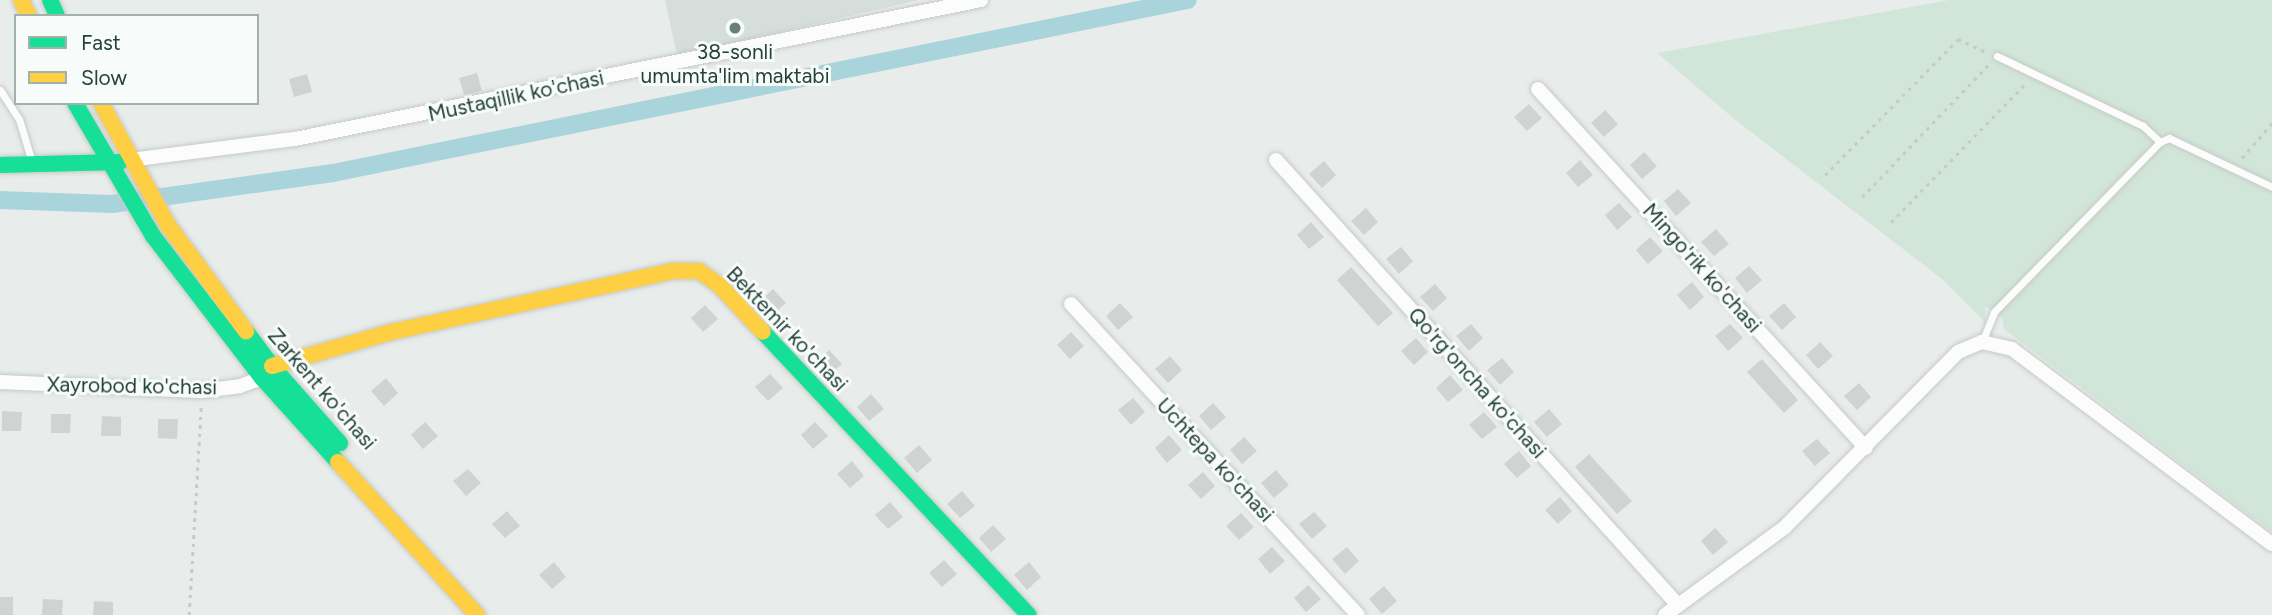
<!DOCTYPE html>
<html>
<head>
<meta charset="utf-8">
<style>
  body { margin:0 }
  #map { position:relative; width:2272px; height:615px; overflow:hidden; background:#e8edeb; font-family:Figtree,sans-serif }
  div>[style] { position:absolute }
  [style*='--x'] { left:calc(var(--x)*1px); top:calc(var(--y)*1px); width:calc(var(--w)*1px); rotate:calc(var(--a)*1deg) }
  .built>* { inset:0; background:#d6dedb }
  .green>* { inset:0; background:#d1e6d8 }
  .canal>* { height:18px; margin:-9px; padding:0 9px; transform-origin:9px; border-radius:9px; background:#a9d4db }
  .building>* { inset:0; background:#cfd4d2 }
  .path>* { height:2.5px; margin-top:-1.25px; transform-origin:0; background:repeating-linear-gradient(90deg,#c3ccca 0 3.5px,transparent 0 8.5px) }
  .roads { filter:drop-shadow(0 0 2px #c5cac8) drop-shadow(0 0 2px #c5cac8) }
  .lane>* { height:7px; margin:-3.5px; padding:0 3.5px; transform-origin:3.5px; border-radius:3.5px; background:#fcfcfc }
  .street>* { height:14px; margin:-7px; padding:0 7px; transform-origin:7px; border-radius:7px; background:#fcfcfc }
  .fast>* { height:16px; margin:-8px; padding:0 8px; transform-origin:8px; border-radius:8px; background:#16e098 }
  .slow>* { height:16px; margin:-8px; padding:0 8px; transform-origin:8px; border-radius:8px; background:#ffcf43 }
  .dots>* { width:19px; height:19px; translate:-50% -50%; box-sizing:border-box; border:4px solid #f7fbf9; border-radius:50% }
  span { translate:-50% -50%; white-space:nowrap; text-align:center; line-height:1.15; -webkit-text-stroke:6px #f7fbf9; paint-order:stroke }
  .poi-label { font-size:21px; color:#24423a }
  .street-label { font-size:21px; color:#24423a }
  .legend { position:absolute; left:14px; top:14px; width:245px; height:91px; box-sizing:border-box; background:#f7fbf9; border:2px solid #a3b1ad; margin:0; padding:9px 12px; list-style:none; font-size:21px; color:#24423a }
  .legend li { display:flex; align-items:center; gap:14px; height:35px }
  .legend b { width:35px; border:2px solid #a3b1ad }
</style>
</head>
<body>
<div id="map">
  <div class="built">
    <div style="clip-path:polygon(665px 0,919px 0,677px 56px)"></div>
  </div>
  <div class="green">
    <div style="clip-path:polygon(1949px 0,2272px 0,2272px 532px,2004px 329px,2002px 318px,1985px 306px,1986px 323px,1942px 279px,1733px 118px,1657px 53px)"></div>
  </div>
  <div class="canal">
    <div style="--x:0;--y:200;--w:112;--a:2"></div>
    <div style="--x:112;--y:204;--w:223;--a:-8"></div>
    <div style="--x:333;--y:173;--w:872;--a:-11.44"></div>
  </div>
  <div class="building">
    <div style="clip-path:polygon(477px 73px,482px 91px,464px 95px,459px 78px)"></div>
    <div style="clip-path:polygon(307px 74px,312px 92px,294px 97px,289px 79px)"></div>
    <div style="clip-path:polygon(1529px 104px,1542px 118px,1527px 131px,1514px 117px)"></div>
    <div style="clip-path:polygon(1605px 110px,1618px 124px,1604px 137px,1591px 123px)"></div>
    <div style="clip-path:polygon(1644px 152px,1657px 166px,1642px 179px,1630px 165px)"></div>
    <div style="clip-path:polygon(1580px 160px,1593px 175px,1578px 187px,1566px 173px)"></div>
    <div style="clip-path:polygon(1324px 161px,1336px 175px,1322px 188px,1309px 174px)"></div>
    <div style="clip-path:polygon(1678px 189px,1691px 203px,1676px 216px,1664px 201px)"></div>
    <div style="clip-path:polygon(1619px 203px,1632px 217px,1617px 230px,1605px 215px)"></div>
    <div style="clip-path:polygon(1366px 208px,1378px 222px,1364px 235px,1351px 221px)"></div>
    <div style="clip-path:polygon(1311px 222px,1324px 237px,1309px 249px,1297px 235px)"></div>
    <div style="clip-path:polygon(1716px 229px,1729px 244px,1714px 256px,1701px 242px)"></div>
    <div style="clip-path:polygon(1650px 237px,1663px 251px,1648px 264px,1636px 250px)"></div>
    <div style="clip-path:polygon(1401px 247px,1413px 261px,1399px 274px,1386px 259px)"></div>
    <div style="clip-path:polygon(1749px 266px,1762px 280px,1747px 293px,1735px 278px)"></div>
    <div style="clip-path:polygon(1351px 267px,1393px 313px,1378px 326px,1337px 280px)"></div>
    <div style="clip-path:polygon(1692px 282px,1704px 297px,1690px 310px,1677px 295px)"></div>
    <div style="clip-path:polygon(1435px 284px,1447px 298px,1433px 311px,1420px 297px)"></div>
    <div style="clip-path:polygon(773px 289px,786px 303px,771px 316px,759px 302px)"></div>
    <div style="clip-path:polygon(1120px 303px,1133px 317px,1118px 330px,1106px 316px)"></div>
    <div style="clip-path:polygon(1784px 303px,1796px 317px,1782px 330px,1769px 316px)"></div>
    <div style="clip-path:polygon(705px 305px,718px 319px,703px 332px,691px 318px)"></div>
    <div style="clip-path:polygon(1471px 324px,1483px 338px,1469px 351px,1456px 336px)"></div>
    <div style="clip-path:polygon(1730px 324px,1743px 338px,1728px 351px,1715px 336px)"></div>
    <div style="clip-path:polygon(1071px 332px,1084px 346px,1070px 359px,1057px 345px)"></div>
    <div style="clip-path:polygon(1416px 338px,1428px 352px,1414px 365px,1401px 351px)"></div>
    <div style="clip-path:polygon(1820px 342px,1833px 356px,1818px 369px,1806px 355px)"></div>
    <div style="clip-path:polygon(829px 350px,842px 364px,827px 377px,815px 363px)"></div>
    <div style="clip-path:polygon(1170px 356px,1182px 370px,1168px 383px,1155px 369px)"></div>
    <div style="clip-path:polygon(1502px 358px,1514px 372px,1500px 385px,1487px 370px)"></div>
    <div style="clip-path:polygon(1762px 359px,1798px 400px,1784px 413px,1747px 372px)"></div>
    <div style="clip-path:polygon(770px 374px,783px 388px,768px 401px,755px 387px)"></div>
    <div style="clip-path:polygon(1450px 375px,1463px 390px,1448px 402px,1436px 388px)"></div>
    <div style="clip-path:polygon(386px 378px,398px 393px,384px 406px,371px 391px)"></div>
    <div style="clip-path:polygon(1859px 383px,1871px 397px,1857px 410px,1844px 396px)"></div>
    <div style="clip-path:polygon(871px 394px,884px 409px,869px 421px,857px 407px)"></div>
    <div style="clip-path:polygon(1133px 398px,1145px 412px,1131px 425px,1118px 410px)"></div>
    <div style="clip-path:polygon(1213px 403px,1226px 417px,1211px 430px,1199px 416px)"></div>
    <div style="clip-path:polygon(1549px 409px,1562px 424px,1547px 437px,1534px 422px)"></div>
    <div style="clip-path:polygon(2px 411px,22px 412px,21px 431px,2px 431px)"></div>
    <div style="clip-path:polygon(1484px 412px,1497px 427px,1482px 439px,1469px 425px)"></div>
    <div style="clip-path:polygon(51px 414px,71px 414px,70px 433px,51px 433px)"></div>
    <div style="clip-path:polygon(102px 416px,121px 417px,121px 436px,101px 436px)"></div>
    <div style="clip-path:polygon(158px 419px,178px 419px,177px 439px,158px 438px)"></div>
    <div style="clip-path:polygon(425px 422px,438px 436px,423px 449px,411px 435px)"></div>
    <div style="clip-path:polygon(815px 422px,828px 436px,813px 449px,801px 435px)"></div>
    <div style="clip-path:polygon(1169px 435px,1182px 450px,1167px 463px,1155px 448px)"></div>
    <div style="clip-path:polygon(1244px 437px,1257px 451px,1242px 464px,1230px 450px)"></div>
    <div style="clip-path:polygon(1817px 439px,1830px 453px,1815px 466px,1802px 451px)"></div>
    <div style="clip-path:polygon(919px 445px,932px 460px,917px 473px,904px 458px)"></div>
    <div style="clip-path:polygon(1519px 451px,1531px 466px,1517px 478px,1504px 464px)"></div>
    <div style="clip-path:polygon(1589px 454px,1632px 501px,1617px 514px,1575px 467px)"></div>
    <div style="clip-path:polygon(852px 461px,864px 476px,850px 488px,837px 474px)"></div>
    <div style="clip-path:polygon(468px 469px,481px 483px,466px 496px,453px 481px)"></div>
    <div style="clip-path:polygon(1276px 470px,1289px 485px,1274px 498px,1261px 483px)"></div>
    <div style="clip-path:polygon(1203px 472px,1215px 486px,1201px 499px,1188px 485px)"></div>
    <div style="clip-path:polygon(962px 491px,975px 506px,960px 518px,947px 504px)"></div>
    <div style="clip-path:polygon(1560px 497px,1572px 511px,1558px 524px,1545px 510px)"></div>
    <div style="clip-path:polygon(890px 502px,903px 517px,888px 529px,875px 515px)"></div>
    <div style="clip-path:polygon(507px 511px,520px 526px,505px 538px,492px 524px)"></div>
    <div style="clip-path:polygon(1314px 512px,1327px 526px,1312px 539px,1299px 524px)"></div>
    <div style="clip-path:polygon(1241px 513px,1254px 527px,1239px 540px,1226px 526px)"></div>
    <div style="clip-path:polygon(993px 525px,1006px 539px,991px 552px,979px 538px)"></div>
    <div style="clip-path:polygon(1715px 528px,1728px 542px,1713px 555px,1701px 541px)"></div>
    <div style="clip-path:polygon(1272px 547px,1285px 561px,1270px 574px,1258px 559px)"></div>
    <div style="clip-path:polygon(1347px 547px,1359px 561px,1345px 574px,1332px 559px)"></div>
    <div style="clip-path:polygon(944px 560px,957px 574px,942px 587px,929px 573px)"></div>
    <div style="clip-path:polygon(554px 562px,566px 577px,552px 589px,539px 575px)"></div>
    <div style="clip-path:polygon(1029px 562px,1041px 577px,1027px 590px,1014px 575px)"></div>
    <div style="clip-path:polygon(1308px 585px,1321px 599px,1306px 612px,1294px 598px)"></div>
    <div style="clip-path:polygon(1384px 586px,1397px 601px,1382px 614px,1369px 599px)"></div>
    <div style="clip-path:polygon(0 597px,13px 597px,13px 615px,0 615px)"></div>
    <div style="clip-path:polygon(43px 599px,63px 600px,62px 615px,42px 615px)"></div>
    <div style="clip-path:polygon(94px 601px,113px 602px,113px 615px,93px 615px)"></div>
  </div>
  <div class="path">
    <div style="--x:2242;--y:158;--w:46;--a:-49.4"></div>
    <div style="--x:1825;--y:175;--w:190;--a:-45.6"></div>
    <div style="--x:1958;--y:39;--w:31;--a:25"></div>
    <div style="--x:1862;--y:197;--w:182;--a:-46.3"></div>
    <div style="--x:1891;--y:222;--w:192;--a:-45.8"></div>
    <div style="--x:189;--y:615;--w:210;--a:-86.7"></div>
  </div>
  <div class="roads">
    <div class="lane">
      <div style="--x:1997;--y:56;--w:162;--a:25.6"></div>
      <div style="--x:2143;--y:126;--w:23;--a:43"></div>
      <div style="--x:0;--y:90;--w:35;--a:57"></div>
      <div style="--x:19;--y:119;--w:45;--a:73.2"></div>
      <div style="--x:1982;--y:342;--w:32;--a:-68"></div>
      <div style="--x:1994;--y:312;--w:238;--a:-45.7"></div>
      <div style="--x:2160;--y:142;--w:10;--a:-24"></div>
      <div style="--x:2169;--y:138;--w:114;--a:25.4"></div>
    </div>
    <div class="street">
      <div style="--x:1538;--y:89;--w:486;--a:47.6"></div>
      <div style="--x:130;--y:160;--w:166;--a:-7.3"></div>
      <div style="--x:295;--y:139;--w:700;--a:-11.45"></div>
      <div style="--x:1276;--y:160;--w:600;--a:47.91"></div>
      <div style="--x:1071;--y:304;--w:423;--a:47.3"></div>
      <div style="--x:0;--y:382;--w:201;--a:2.6"></div>
      <div style="--x:201;--y:391;--w:39;--a:-7"></div>
      <div style="--x:240;--y:386;--w:23;--a:-20"></div>
      <div style="--x:1665;--y:615;--w:147;--a:-36.2"></div>
      <div style="--x:1784;--y:528;--w:247;--a:-45.3"></div>
      <div style="--x:1958;--y:352;--w:26;--a:-23"></div>
      <div style="--x:1982;--y:342;--w:31;--a:13"></div>
      <div style="--x:2012;--y:349;--w:325;--a:36.9"></div>
    </div>
    <div class="fast">
      <div style="--x:50;--y:0;--w:17;--a:66"></div>
      <div style="--x:75;--y:103;--w:154;--a:59.6"></div>
      <div style="--x:153;--y:236;--w:179;--a:52.5"></div>
      <div style="--x:262;--y:378;--w:113;--a:47.9"></div>
      <div style="--x:0;--y:165;--w:120;--a:-1.4"></div>
      <div style="--x:246;--y:331;--w:44;--a:53.4"></div>
      <div style="--x:272;--y:366;--w:103;--a:48.6"></div>
      <div style="--x:763;--y:332;--w:388;--a:46.8"></div>
    </div>
    <div class="slow">
      <div style="--x:21;--y:0;--w:18;--a:63"></div>
      <div style="--x:101;--y:103;--w:139;--a:61.2"></div>
      <div style="--x:168;--y:225;--w:132;--a:53.7"></div>
      <div style="--x:272;--y:366;--w:124;--a:-15.9"></div>
      <div style="--x:391;--y:332;--w:289;--a:-12.2"></div>
      <div style="--x:673;--y:271;--w:26;--a:0"></div>
      <div style="--x:699;--y:271;--w:24;--a:35"></div>
      <div style="--x:719;--y:285;--w:64;--a:46.9"></div>
      <div style="--x:338;--y:462;--w:207;--a:47.7"></div>
    </div>
  </div>
  <div class="dots">
    <div style="left:735px;top:28px;background:#697e78"></div>
  </div>
  <div class="poi-label">
    <span style="left:735px;top:64px">38-sonli<br>umumta'lim maktabi</span>
  </div>
  <div class="street-label">
    <span style="left:516px;top:96px;rotate:-12deg">Mustaqillik ko'chasi</span>
    <span style="left:1702px;top:268px;rotate:48deg">Mingo'rik ko'chasi</span>
    <span style="left:787px;top:329px;rotate:46deg">Bektemir ko'chasi</span>
    <span style="left:1477px;top:383px;rotate:48deg">Qo'rg'oncha ko'chasi</span>
    <span style="left:132px;top:386px;rotate:1deg">Xayrobod ko'chasi</span>
    <span style="left:322px;top:389px;rotate:49deg">Zarkent ko'chasi</span>
    <span style="left:1215px;top:460px;rotate:47deg">Uchtepa ko'chasi</span>
  </div>
  <ul class="legend">
  <li><b style="height:9px;background:#16e098"></b>Fast</li>
  <li><b style="height:9px;background:#ffcf43"></b>Slow</li>
  </ul>
</div>
</body>
</html>
